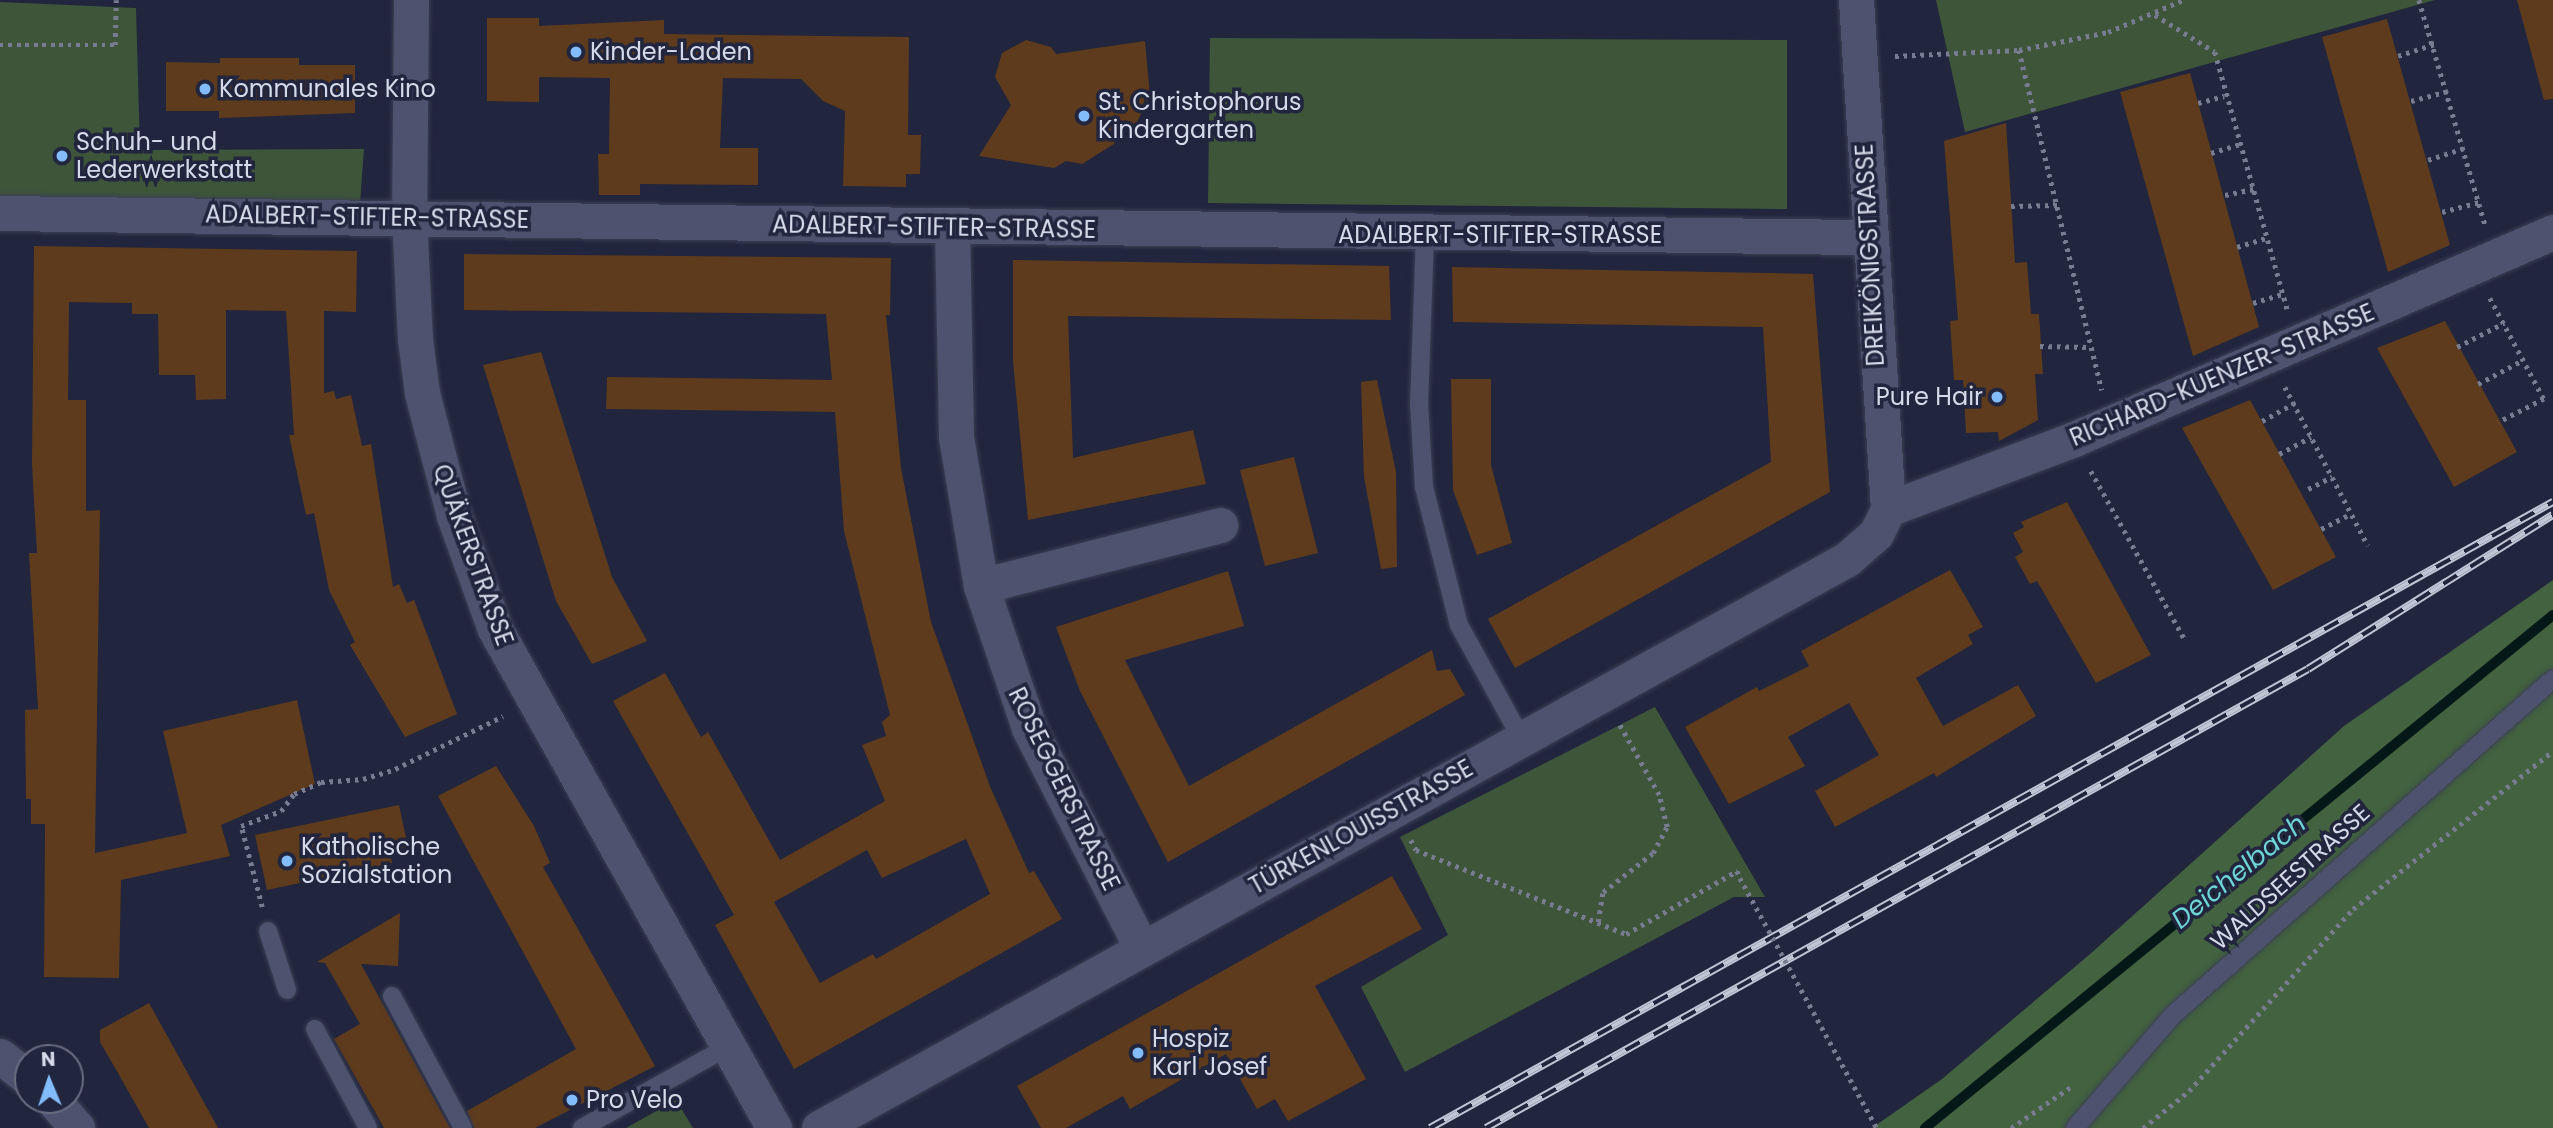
<!DOCTYPE html>
<html>
<head>
<meta charset="utf-8">
<style>
  body { margin:0 }
  #map { position:relative; width:2553px; height:1128px; overflow:hidden; background:#21253d; font-family:Poppins,sans-serif }
  div>[style] { position:absolute }
  [style*='--x'] { left:calc(var(--x)*1px); top:calc(var(--y)*1px); width:calc(var(--w)*1px); rotate:calc(var(--a)*1deg) }
  .green>* { inset:0; background:#3e553a }
  .forest>* { inset:0; background:#43623f }
  .stream>* { height:10px; margin:-5px; padding:0 5px; transform-origin:5px; border-radius:5px; background:#041818 }
  .building>* { inset:0; background:#5e3b1c }
  .path>* { height:4.5px; margin-top:-2.25px; transform-origin:0; background:repeating-linear-gradient(90deg,#777c90 0 3.5px,transparent 0 8.5px) }
  .roads { filter:drop-shadow(0 0 2px #3b3f54) drop-shadow(0 0 2px #3b3f54) }
  .lane>* { height:18px; margin:-9px; padding:0 9px; transform-origin:9px; border-radius:9px; background:#4d536e }
  .street>* { height:35px; margin:-17.5px; padding:0 17.5px; transform-origin:17.5px; border-radius:17.5px; background:#4d536e }
  .rail>* { height:8px; margin-top:-4px; transform-origin:0; background:repeating-linear-gradient(90deg,#21253d 0 16px,#c1c6d7 0 32px); box-sizing:border-box; border-block:2px solid #c1c6d7 }
  .path-bridge>* { height:4.5px; margin-top:-2.25px; transform-origin:0; background:repeating-linear-gradient(90deg,#777c90 0 3.5px,transparent 0 8.5px) }
  .dots>* { width:19px; height:19px; translate:-50% -50%; box-sizing:border-box; border:4px solid #21253d; border-radius:50% }
  span { translate:-50% -50%; white-space:nowrap; text-align:center; line-height:1.15; -webkit-text-stroke:7px #21253d; paint-order:stroke }
  .poi-label { font-size:24px; color:#d5daea }
  .left { translate:0 -50%; text-align:left }
  .right { translate:-100% -50%; text-align:right }
  .street-label { font-size:24px; color:#d5daea }
  .water-label { font-size:26px; color:#6dd5d7; font-style:italic }
  .north { position:absolute; left:14px; top:1044px; width:70px; height:70px; box-sizing:border-box; background:#21253d; border:2px solid #696d82; border-radius:50%; rotate:358deg; font-size:19px; font-weight:700; line-height:28px; text-align:center; color:#d5daea }
  .north::after { content:''; display:block; margin:auto; width:24px; height:32px; background:#83bcfb; clip-path:polygon(50% 0,100% 100%,50% 72%,0 100%) }
</style>
</head>
<body>
<div id="map">
  <div class="green">
    <div style="clip-path:polygon(1936px 0,2435px 0,1965px 132px)"></div>
    <div style="clip-path:polygon(0 2px,136px 8px,140px 150px,364px 149px,360px 204px,0 204px)"></div>
    <div style="clip-path:polygon(1210px 38px,1787px 40px,1787px 209px,1208px 203px)"></div>
    <div style="clip-path:polygon(1655px 707px,1765px 897px,1734px 897px,1405px 1072px,1361px 987px,1448px 935px,1400px 837px)"></div>
    <div style="clip-path:polygon(676px 1100px,693px 1128px,626px 1128px)"></div>
  </div>
  <div class="forest">
    <div style="clip-path:polygon(2553px 580px,2553px 1128px,1872px 1128px,1942px 1079px,2089px 955px,2344px 726px)"></div>
  </div>
  <div class="stream">
    <div style="--x:1925;--y:1128;--w:811;--a:-39.24"></div>
  </div>
  <div class="building">
    <div style="clip-path:polygon(2517px 0,2553px 0,2553px 99px,2544px 100px)"></div>
    <div style="clip-path:polygon(487px 18px,539px 18px,539px 26px,664px 20px,664px 34px,909px 37px,908px 135px,921px 135px,920px 174px,906px 174px,906px 187px,843px 186px,845px 111px,823px 101px,801px 79px,723px 78px,720px 148px,758px 148px,758px 185px,640px 184px,640px 195px,599px 195px,598px 154px,609px 154px,610px 78px,539px 77px,539px 102px,487px 101px)"></div>
    <div style="clip-path:polygon(2387px 19px,2450px 245px,2388px 272px,2322px 37px)"></div>
    <div style="clip-path:polygon(1026px 40px,1051px 47px,1056px 54px,1145px 41px,1150px 96px,1134px 128px,1119px 131px,1114px 144px,1082px 164px,1066px 161px,1054px 168px,979px 156px,1011px 105px,995px 77px,1002px 53px)"></div>
    <div style="clip-path:polygon(220px 58px,299px 58px,299px 65px,355px 65px,355px 113px,219px 118px,219px 111px,166px 111px,166px 62px,220px 63px)"></div>
    <div style="clip-path:polygon(2190px 73px,2259px 327px,2193px 356px,2120px 92px)"></div>
    <div style="clip-path:polygon(2006px 123px,2015px 263px,2027px 262px,2031px 314px,2039px 314px,2043px 374px,2035px 374px,2038px 420px,1999px 441px,1998px 432px,1966px 433px,1963px 380px,1954px 380px,1950px 321px,1958px 320px,1944px 141px)"></div>
    <div style="clip-path:polygon(34px 246px,357px 251px,356px 312px,324px 311px,324px 393px,334px 391px,336px 399px,351px 395px,362px 446px,371px 444px,393px 587px,399px 584px,407px 603px,414px 600px,457px 714px,405px 737px,350px 645px,355px 642px,329px 590px,314px 513px,306px 515px,289px 435px,294px 435px,286px 311px,226px 310px,226px 399px,196px 400px,195px 375px,159px 375px,158px 314px,132px 314px,132px 303px,69px 302px,68px 400px,86px 400px,86px 511px,100px 510px,95px 853px,187px 833px,163px 731px,297px 700px,315px 784px,221px 825px,230px 856px,121px 880px,119px 978px,44px 977px,45px 824px,31px 824px,31px 799px,26px 799px,25px 710px,38px 709px,29px 553px,37px 553px,32px 465px)"></div>
    <div style="clip-path:polygon(evenodd,464px 254px,891px 258px,890px 315px,886px 315px,901px 468px,931px 622px,991px 789px,1029px 873px,1034px 871px,1062px 919px,794px 1069px,715px 925px,734px 915px,613px 701px,665px 673px,701px 737px,708px 732px,780px 860px,885px 801px,862px 745px,886px 736px,882px 722px,890px 715px,844px 531px,835px 412px,606px 409px,607px 377px,832px 380px,826px 314px,464px 310px,464px 254px,966px 839px,990px 894px,876px 959px,873px 954px,820px 983px,774px 902px,867px 850px,882px 878px,966px 839px)"></div>
    <div style="clip-path:polygon(1013px 260px,1389px 266px,1391px 320px,1068px 316px,1073px 458px,1193px 430px,1206px 484px,1028px 520px,1013px 361px)"></div>
    <div style="clip-path:polygon(1452px 267px,1813px 274px,1830px 492px,1515px 668px,1488px 619px,1771px 462px,1763px 327px,1453px 322px)"></div>
    <div style="clip-path:polygon(2445px 321px,2517px 452px,2454px 487px,2377px 348px)"></div>
    <div style="clip-path:polygon(541px 352px,612px 577px,647px 641px,592px 664px,556px 601px,483px 365px)"></div>
    <div style="clip-path:polygon(1451px 379px,1491px 379px,1491px 465px,1512px 543px,1477px 555px,1453px 490px)"></div>
    <div style="clip-path:polygon(1377px 380px,1396px 472px,1397px 567px,1381px 569px,1364px 477px,1361px 382px)"></div>
    <div style="clip-path:polygon(2250px 400px,2336px 557px,2273px 590px,2182px 428px)"></div>
    <div style="clip-path:polygon(1294px 457px,1318px 553px,1265px 566px,1240px 470px)"></div>
    <div style="clip-path:polygon(2067px 502px,2151px 655px,2096px 683px,2037px 581px,2030px 584px,2015px 557px,2023px 552px,2013px 533px,2024px 527px,2021px 522px)"></div>
    <div style="clip-path:polygon(1950px 570px,1983px 627px,1968px 635px,1973px 644px,1916px 678px,1943px 726px,2018px 685px,2036px 716px,1936px 777px,1934px 773px,1835px 827px,1815px 791px,1879px 755px,1849px 703px,1788px 737px,1805px 766px,1729px 804px,1685px 727px,1757px 687px,1759px 691px,1809px 666px,1801px 651px)"></div>
    <div style="clip-path:polygon(1228px 571px,1244px 626px,1125px 660px,1189px 786px,1432px 650px,1437px 671px,1450px 669px,1465px 695px,1168px 862px,1080px 691px,1056px 627px)"></div>
    <div style="clip-path:polygon(496px 766px,534px 826px,550px 863px,543px 867px,655px 1066px,535px 1128px,474px 1128px,467px 1111px,576px 1049px,438px 796px)"></div>
    <div style="clip-path:polygon(399px 805px,408px 847px,390px 851px,392px 863px,267px 890px,255px 835px)"></div>
    <div style="clip-path:polygon(1392px 876px,1422px 929px,1315px 986px,1366px 1079px,1288px 1121px,1275px 1099px,1257px 1109px,1226px 1054px,1130px 1109px,1123px 1096px,1066px 1128px,1041px 1128px,1017px 1086px)"></div>
    <div style="clip-path:polygon(400px 913px,398px 966px,361px 964px,450px 1128px,384px 1128px,334px 1039px,360px 1024px,325px 963px,317px 962px)"></div>
    <div style="clip-path:polygon(149px 1003px,201px 1097px,218px 1128px,149px 1128px,118px 1073px,100px 1042px,100px 1030px)"></div>
  </div>
  <div class="path">
    <div style="--x:2419;--y:0;--w:234;--a:73.6"></div>
    <div style="--x:2155;--y:15;--w:70;--a:31.7"></div>
    <div style="--x:2215;--y:52;--w:267;--a:74.3"></div>
    <div style="--x:0;--y:45;--w:115;--a:0"></div>
    <div style="--x:115;--y:45;--w:45;--a:-88.7"></div>
    <div style="--x:2019;--y:50;--w:350;--a:76.3"></div>
    <div style="--x:1895;--y:56;--w:124;--a:-2.8"></div>
    <div style="--x:2019;--y:50;--w:91;--a:-11.4"></div>
    <div style="--x:2108;--y:32;--w:82;--a:-23.1"></div>
    <div style="--x:2398;--y:56;--w:40;--a:-18"></div>
    <div style="--x:2411;--y:101;--w:38;--a:-15"></div>
    <div style="--x:2198;--y:103;--w:27;--a:-15"></div>
    <div style="--x:2211;--y:153;--w:30;--a:-17"></div>
    <div style="--x:2428;--y:160;--w:38;--a:-18"></div>
    <div style="--x:2225;--y:195;--w:30;--a:-12"></div>
    <div style="--x:2011;--y:206;--w:46;--a:-1.2"></div>
    <div style="--x:2442;--y:212;--w:38;--a:-15"></div>
    <div style="--x:2237;--y:247;--w:30;--a:-17"></div>
    <div style="--x:2490;--y:298;--w:115;--a:61.9"></div>
    <div style="--x:2544;--y:399;--w:51;--a:152.9"></div>
    <div style="--x:2253;--y:303;--w:31;--a:-17"></div>
    <div style="--x:2040;--y:346;--w:50;--a:1.1"></div>
    <div style="--x:2457;--y:347;--w:53;--a:-27.1"></div>
    <div style="--x:2478;--y:384;--w:51;--a:-28.1"></div>
    <div style="--x:2285;--y:387;--w:179;--a:62.4"></div>
    <div style="--x:2262;--y:421;--w:37;--a:-29"></div>
    <div style="--x:2279;--y:454;--w:36;--a:-28"></div>
    <div style="--x:2091;--y:471;--w:191;--a:60.9"></div>
    <div style="--x:2308;--y:489;--w:27;--a:-27"></div>
    <div style="--x:2321;--y:529;--w:34;--a:-27"></div>
    <div style="--x:1411;--y:840;--w:11;--a:63"></div>
    <div style="--x:1416;--y:850;--w:226;--a:21.8"></div>
    <div style="--x:1626;--y:934;--w:128;--a:-29.6"></div>
    <div style="--x:1737;--y:871;--w:8;--a:67"></div>
    <div style="--x:262;--y:907;--w:84;--a:-104.5"></div>
    <div style="--x:241;--y:826;--w:43;--a:-20.6"></div>
    <div style="--x:281;--y:811;--w:21;--a:-53"></div>
    <div style="--x:294;--y:794;--w:30;--a:-24"></div>
    <div style="--x:321;--y:782;--w:42;--a:-4.1"></div>
    <div style="--x:363;--y:779;--w:34;--a:-17"></div>
    <div style="--x:395;--y:769;--w:120;--a:-26.1"></div>
    <div style="--x:1598;--y:922;--w:30;--a:-81"></div>
    <div style="--x:1603;--y:892;--w:63;--a:-38"></div>
    <div style="--x:1653;--y:853;--w:30;--a:-62"></div>
    <div style="--x:1667;--y:827;--w:33;--a:-104"></div>
    <div style="--x:1659;--y:795;--w:81;--a:-119.4"></div>
    <div style="--x:2011;--y:1128;--w:74;--a:-34.5"></div>
    <div style="--x:2143;--y:1128;--w:59;--a:-38.8"></div>
    <div style="--x:2189;--y:1091;--w:245;--a:-48"></div>
    <div style="--x:2353;--y:909;--w:255;--a:-38.3"></div>
  </div>
  <div class="roads">
    <div class="lane">
      <div style="--x:1425;--y:235;--w:168;--a:92"></div>
      <div style="--x:1419;--y:403;--w:84;--a:86.6"></div>
      <div style="--x:1424;--y:487;--w:142;--a:75.8"></div>
      <div style="--x:1459;--y:625;--w:129;--a:61.2"></div>
      <div style="--x:268;--y:931;--w:62;--a:72.1"></div>
      <div style="--x:392;--y:996;--w:150;--a:61.7"></div>
      <div style="--x:315;--y:1029;--w:112;--a:61.8"></div>
      <div style="--x:582;--y:1128;--w:165;--a:-29.1"></div>
      <div style="--x:2075;--y:1128;--w:150;--a:-49.1"></div>
      <div style="--x:2173;--y:1015;--w:507;--a:-41.48"></div>
    </div>
    <div class="street">
      <div style="--x:411;--y:0;--w:217;--a:90.5"></div>
      <div style="--x:409;--y:217;--w:122;--a:87.2"></div>
      <div style="--x:415;--y:339;--w:54;--a:82.6"></div>
      <div style="--x:422;--y:393;--w:127;--a:75.4"></div>
      <div style="--x:454;--y:516;--w:120;--a:70.1"></div>
      <div style="--x:495;--y:629;--w:572;--a:60.79"></div>
      <div style="--x:1856;--y:0;--w:510;--a:86.4"></div>
      <div style="--x:0;--y:213;--w:1867;--a:0.74"></div>
      <div style="--x:952;--y:227;--w:210;--a:88.9"></div>
      <div style="--x:956;--y:437;--w:151;--a:80.5"></div>
      <div style="--x:981;--y:586;--w:150;--a:71.3"></div>
      <div style="--x:1029;--y:728;--w:248;--a:62.9"></div>
      <div style="--x:1888;--y:509;--w:199;--a:-20.6"></div>
      <div style="--x:2074;--y:439;--w:522;--a:-23.37"></div>
      <div style="--x:981;--y:586;--w:247;--a:-14.3"></div>
      <div style="--x:0;--y:1056;--w:36;--a:38"></div>
      <div style="--x:53;--y:1100;--w:37;--a:49"></div>
      <div style="--x:819;--y:1128;--w:1175;--a:-28.96"></div>
      <div style="--x:1847;--y:559;--w:38;--a:-41"></div>
      <div style="--x:1876;--y:534;--w:28;--a:-64"></div>
    </div>
  </div>
  <div class="rail">
    <div style="--x:1430;--y:1128;--w:1286;--a:-29.14"></div>
    <div style="--x:1486;--y:1128;--w:941;--a:-29.18"></div>
    <div style="--x:2308;--y:669;--w:289;--a:-32.2"></div>
  </div>
  <div class="path-bridge">
    <div style="--x:1740;--y:878;--w:285;--a:61.3"></div>
  </div>
  <div class="dots">
    <div style="left:576px;top:52px;background:#83bcfb"></div>
    <div style="left:205px;top:89px;background:#83bcfb"></div>
    <div style="left:1084px;top:116px;background:#83bcfb"></div>
    <div style="left:62px;top:156px;background:#83bcfb"></div>
    <div style="left:1997px;top:397px;background:#83bcfb"></div>
    <div style="left:287px;top:861px;background:#83bcfb"></div>
    <div style="left:1138px;top:1053px;background:#83bcfb"></div>
    <div style="left:572px;top:1100px;background:#83bcfb"></div>
  </div>
  <div class="poi-label">
    <span class="left" style="left:590px;top:52px">Kinder-Laden</span>
    <span class="left" style="left:219px;top:89px">Kommunales Kino</span>
    <span class="left" style="left:1098px;top:116px">St. Christophorus<br>Kindergarten</span>
    <span class="left" style="left:76px;top:156px">Schuh- und<br>Lederwerkstatt</span>
    <span class="right" style="left:1983px;top:397px">Pure Hair</span>
    <span class="left" style="left:301px;top:861px">Katholische<br>Sozialstation</span>
    <span class="left" style="left:1152px;top:1053px">Hospiz<br>Karl Josef</span>
    <span class="left" style="left:586px;top:1100px">Pro Velo</span>
  </div>
  <div class="street-label">
    <span style="left:367px;top:217px;rotate:1deg">ADALBERT-STIFTER-STRASSE</span>
    <span style="left:934px;top:227px;rotate:1deg">ADALBERT-STIFTER-STRASSE</span>
    <span style="left:1500px;top:235px">ADALBERT-STIFTER-STRASSE</span>
    <span style="left:1870px;top:255px;rotate:-93deg">DREIKÖNIGSTRASSE</span>
    <span style="left:2222px;top:375px;rotate:-23deg">RICHARD-KUENZER-STRASSE</span>
    <span style="left:473px;top:555px;rotate:70deg">QUÄKERSTRASSE</span>
    <span style="left:1064px;top:789px;rotate:64deg">ROSEGGERSTRASSE</span>
    <span style="left:1361px;top:827px;rotate:-29deg">TÜRKENLOUISSTRASSE</span>
    <span style="left:2290px;top:877px;rotate:-42deg">WALDSEESTRASSE</span>
  </div>
  <div class="water-label">
    <span style="left:2239px;top:872px;rotate:-39deg">Deichelbach</span>
  </div>
  <div class="north">N</div>
</div>
</body>
</html>
